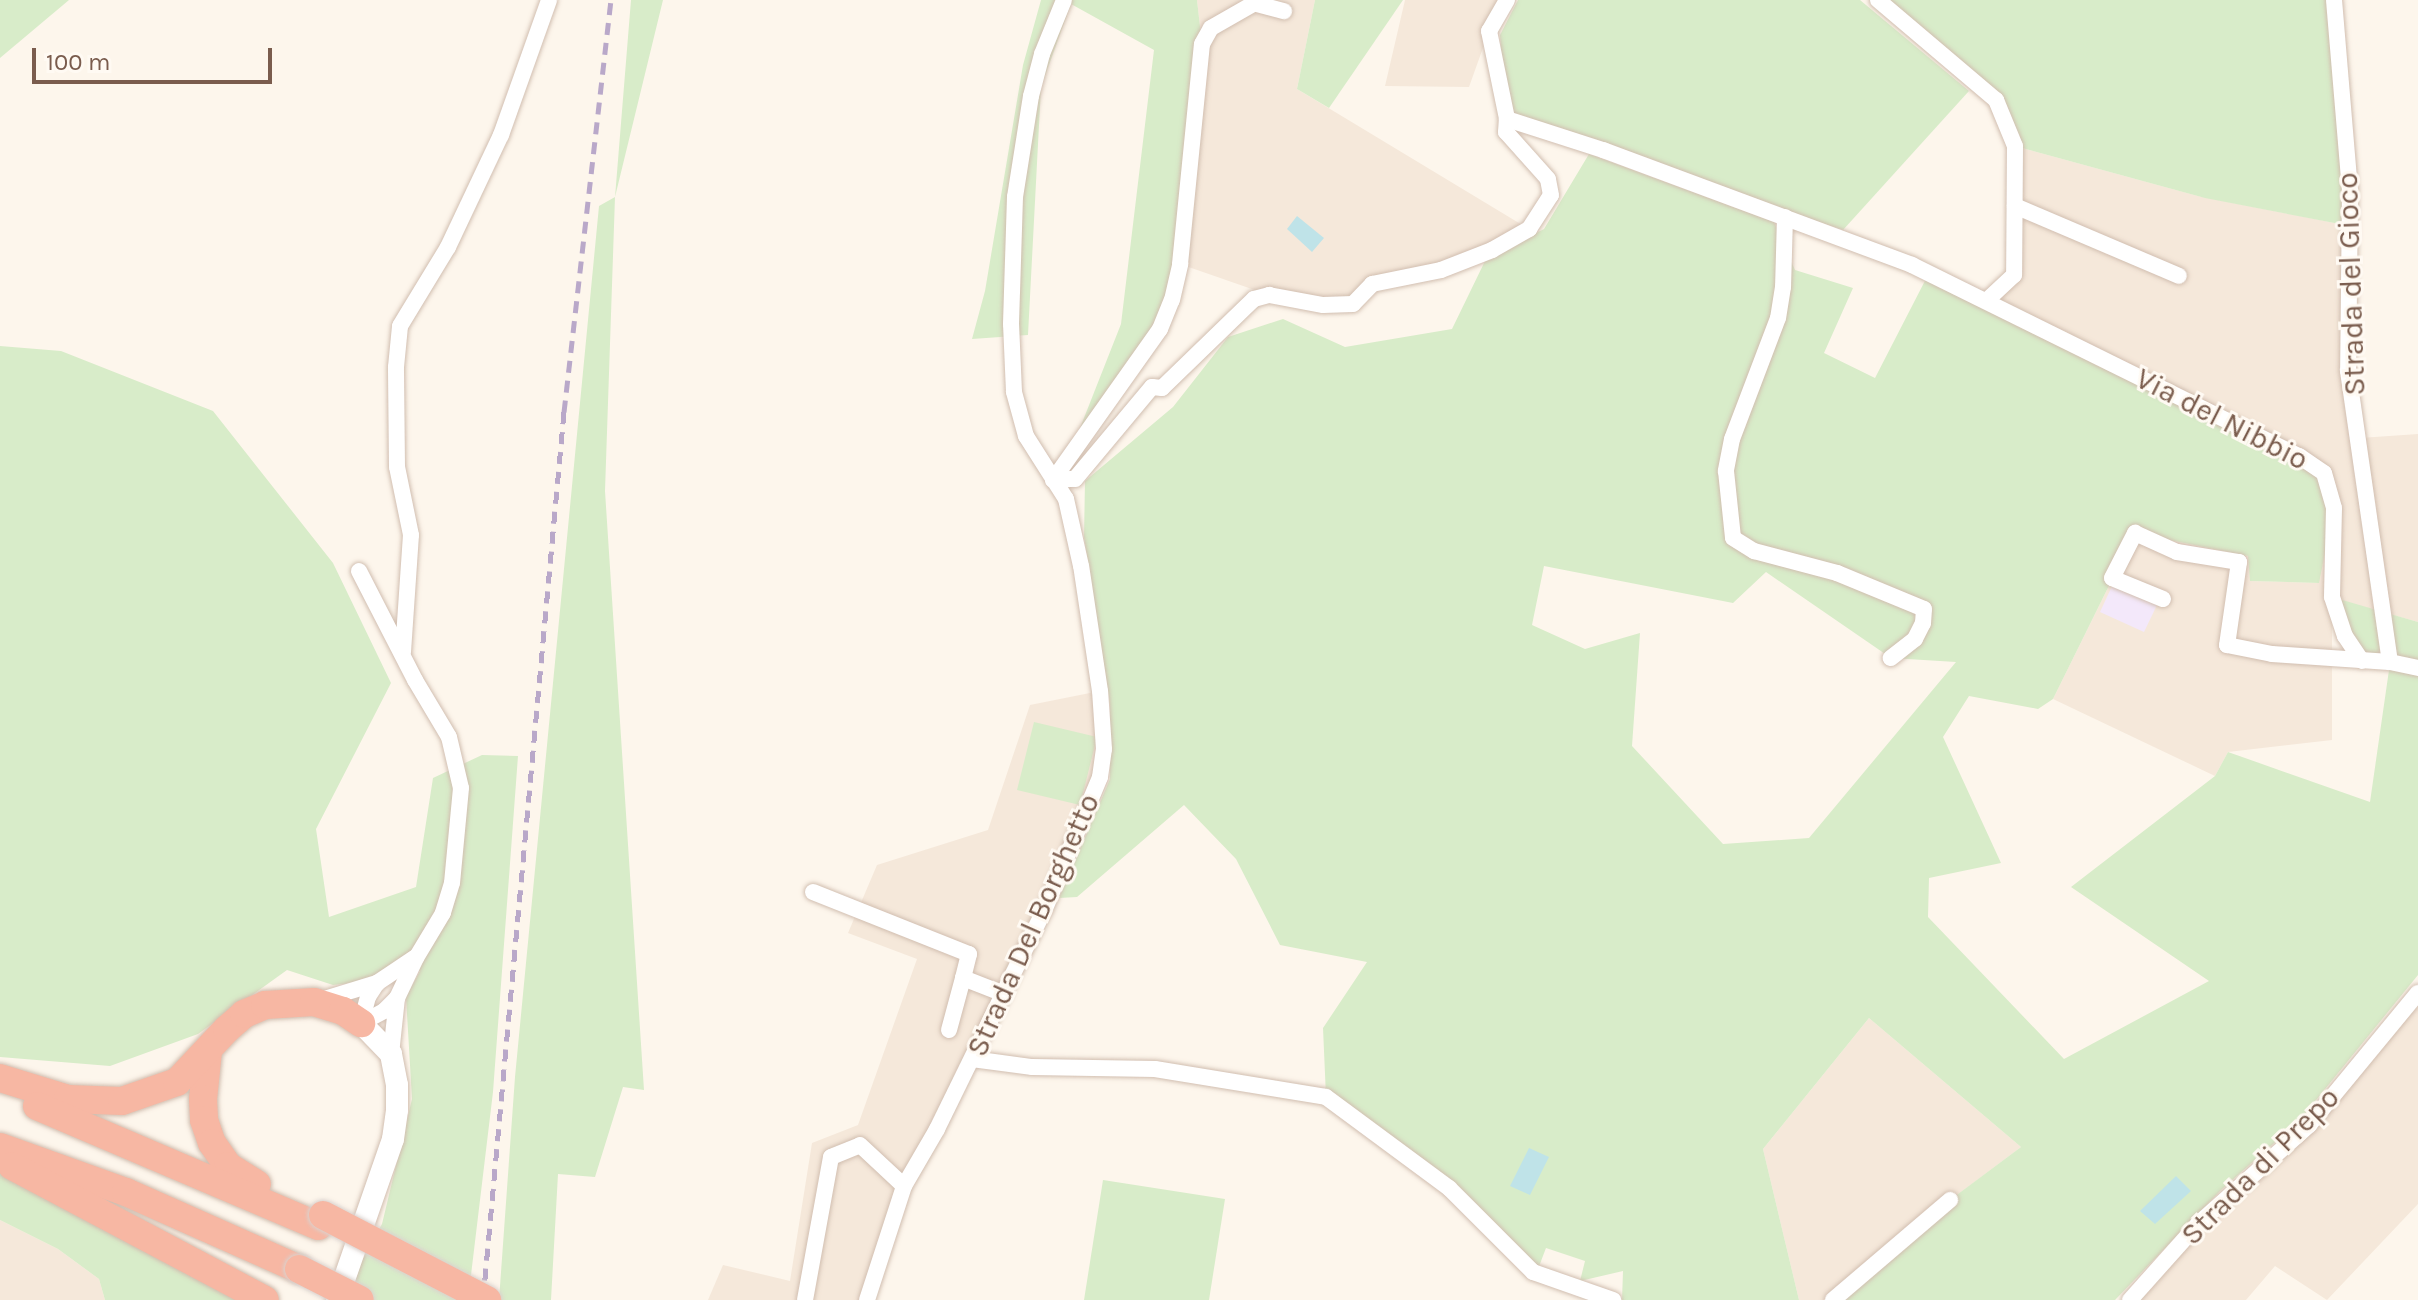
<!DOCTYPE html>
<html>
<head>
<meta charset="utf-8">
<style>
  body { margin:0 }
  #map { position:relative; width:2418px; height:1300px; overflow:hidden; background:#fdf6ec; font-family:Karla,sans-serif }
  div>[style] { position:absolute }
  [style*='--x'] { left:calc(var(--x)*1px); top:calc(var(--y)*1px); width:calc(var(--w)*1px); rotate:calc(var(--a)*1deg) }
  .residential>* { inset:0; background:#f5e8da }
  .education>* { inset:0; background:#f3e8fa }
  .green>* { inset:0; background:#d8ecc9 }
  .water>* { inset:0; background:#bfe3e8 }
  .roads { filter:drop-shadow(0 0 2px #d1beb0) drop-shadow(0 0 2px #d1beb0) }
  .street>* { height:16px; margin:-8px; padding:0 8px; transform-origin:8px; border-radius:8px; background:#fff }
  .secondary>* { height:22px; margin:-11px; padding:0 11px; transform-origin:11px; border-radius:11px; background:#fff }
  .highway>* { height:28px; margin:-14px; padding:0 14px; transform-origin:14px; border-radius:14px; background:#f7b7a3 }
  .rail>* { height:5px; margin-top:-2.5px; transform-origin:0; background:repeating-linear-gradient(90deg,#b9a8c9 0 12px,transparent 0 20px) }
  .bridges { filter:drop-shadow(0 0 2px #dad1cd) drop-shadow(0 0 2px #dad1cd) }
  .highway-bridge>* { height:28px; margin:-14px; padding:0 14px; transform-origin:14px; border-radius:14px; background:#f7b7a3 }
  span { translate:-50% -50%; white-space:nowrap; text-align:center; line-height:1.15; -webkit-text-stroke:6px #fffaf3; paint-order:stroke }
  .street-label { font-size:30px; color:#7a5c4d }
  .scale { position:absolute; left:32px; top:48px; width:240px; height:36px; box-sizing:border-box; border:4px solid #7a5c4d; border-top:0; padding-left:10px; font-size:24px; line-height:28px; white-space:nowrap; color:#7a5c4d; -webkit-text-stroke:6px #fffaf3; paint-order:stroke }
</style>
</head>
<body>
<div id="map">
  <div class="residential">
    <div style="clip-path:polygon(1197px 0,1315px 0,1297px 89px,1529px 229px,1492px 250px,1372px 284px,1353px 304px,1269px 295px,1180px 264px,1202px 44px)"></div>
    <div style="clip-path:polygon(1405px 0,1507px 0,1489px 31px,1469px 87px,1385px 86px)"></div>
    <div style="clip-path:polygon(2015px 146px,2198px 196px,2350px 226px,2348px 371px,2360px 438px,2418px 434px,2418px 622px,2332px 598px,2332px 740px,2228px 752px,2215px 776px,2053px 699px,2135px 533px,2249px 556px,2250px 581px,2319px 583px,1987px 300px,2014px 275px)"></div>
    <div style="clip-path:polygon(1100px 691px,1100px 777px,904px 1186px,867px 1300px,708px 1300px,723px 1265px,790px 1281px,812px 1143px,858px 1125px,917px 959px,848px 933px,877px 865px,988px 830px,1030px 705px)"></div>
    <div style="clip-path:polygon(2418px 993px,2418px 1204px,2327px 1300px,2275px 1266px,2246px 1300px,2130px 1300px,2309px 1124px)"></div>
    <div style="clip-path:polygon(1869px 1018px,2021px 1147px,1876px 1256px,1830px 1300px,1799px 1300px,1763px 1149px)"></div>
    <div style="clip-path:polygon(0 1220px,58px 1249px,99px 1279px,105px 1300px,0 1300px)"></div>
  </div>
  <div class="education">
    <div style="clip-path:polygon(2113px 584px,2157px 605px,2144px 632px,2100px 612px)"></div>
  </div>
  <div class="green">
    <div style="clip-path:polygon(0 0,69px 0,0 58px)"></div>
    <div style="clip-path:polygon(631px 0,663px 0,615px 197px,605px 491px,644px 1090px,623px 1087px,595px 1177px,558px 1174px,551px 1300px,499px 1300px,515px 1077px,599px 206px,615px 197px)"></div>
    <div style="clip-path:polygon(1041px 0,1197px 0,1202px 44px,1172px 300px,1067px 461px,1121px 324px,1154px 50px,1071px 4px,1041px 87px,1028px 335px,972px 339px,985px 291px,1023px 65px)"></div>
    <div style="clip-path:polygon(1315px 0,1403px 0,1329px 108px,1297px 89px)"></div>
    <div style="clip-path:polygon(1518px 0,1860px 0,1969px 91px,1843px 230px,1506px 116px,1500px 35px)"></div>
    <div style="clip-path:polygon(1878px 0,2334px 0,2350px 226px,2205px 198px,2015px 146px,1995px 100px)"></div>
    <div style="clip-path:polygon(evenodd,1589px 154px,1774px 222px,1795px 270px,1853px 288px,1824px 353px,1875px 378px,1929px 273px,2324px 473px,2334px 508px,2319px 583px,2250px 581px,2248px 556px,2135px 533px,2053px 699px,2038px 709px,1969px 696px,1943px 737px,2001px 863px,1929px 878px,1928px 917px,2064px 1059px,2209px 981px,2071px 887px,2215px 776px,2228px 752px,2370px 802px,2390px 663px,2362px 661px,2332px 597px,2418px 622px,2418px 975px,2299px 1121px,2221px 1190px,2115px 1300px,1833px 1300px,1950px 1200px,2021px 1147px,1869px 1018px,1763px 1149px,1799px 1300px,1622px 1300px,1623px 1271px,1580px 1281px,1585px 1261px,1546px 1248px,1538px 1269px,1326px 1097px,1323px 1028px,1367px 962px,1280px 945px,1236px 859px,1184px 805px,1077px 897px,1059px 898px,1110px 779px,1110px 704px,1084px 537px,1085px 481px,1173px 407px,1228px 337px,1283px 319px,1345px 347px,1452px 329px,1486px 259px,1544px 229px,1589px 154px,1544px 566px,1733px 603px,1766px 572px,1891px 658px,1956px 662px,1809px 838px,1723px 844px,1632px 746px,1640px 633px,1585px 649px,1532px 625px,1544px 566px)"></div>
    <div style="clip-path:polygon(0 346px,61px 351px,213px 411px,333px 563px,391px 683px,316px 829px,329px 917px,416px 887px,433px 778px,482px 755px,518px 756px,493px 1092px,471px 1275px,472px 1300px,352px 1300px,354px 1275px,382px 1224px,412px 1099px,406px 997px,420px 971px,402px 959px,368px 981px,333px 985px,287px 970px,198px 1034px,110px 1066px,0 1057px)"></div>
    <div style="clip-path:polygon(1034px 722px,1097px 737px,1080px 805px,1017px 790px)"></div>
    <div style="clip-path:polygon(0 1168px,245px 1300px,105px 1300px,99px 1279px,58px 1249px,0 1220px)"></div>
    <div style="clip-path:polygon(1103px 1180px,1225px 1199px,1209px 1300px,1084px 1300px)"></div>
  </div>
  <div class="water">
    <div style="clip-path:polygon(1297px 216px,1324px 238px,1312px 252px,1287px 229px)"></div>
    <div style="clip-path:polygon(1529px 1148px,1549px 1157px,1530px 1195px,1510px 1186px)"></div>
    <div style="clip-path:polygon(2176px 1176px,2191px 1191px,2155px 1224px,2140px 1211px)"></div>
  </div>
  <div class="roads">
    <div class="street">
      <div style="--x:1507;--y:0;--w:36;--a:120"></div>
      <div style="--x:1489;--y:31;--w:90;--a:78.4"></div>
      <div style="--x:1507;--y:119;--w:101;--a:17.9"></div>
      <div style="--x:1603;--y:150;--w:330;--a:20.4"></div>
      <div style="--x:1912;--y:265;--w:432;--a:26.3"></div>
      <div style="--x:2299;--y:456;--w:30;--a:34"></div>
      <div style="--x:2324;--y:473;--w:36;--a:74"></div>
      <div style="--x:2334;--y:508;--w:89;--a:91.3"></div>
      <div style="--x:2332;--y:597;--w:41;--a:71.6"></div>
      <div style="--x:2345;--y:636;--w:30;--a:56"></div>
      <div style="--x:1878;--y:0;--w:155;--a:40.3"></div>
      <div style="--x:1996;--y:100;--w:50;--a:67.6"></div>
      <div style="--x:2015;--y:146;--w:129;--a:90.4"></div>
      <div style="--x:2014;--y:275;--w:37;--a:137"></div>
      <div style="--x:2334;--y:0;--w:192;--a:85.2"></div>
      <div style="--x:2350;--y:191;--w:180;--a:90.6"></div>
      <div style="--x:2348;--y:371;--w:294;--a:81.8"></div>
      <div style="--x:1257;--y:4;--w:28;--a:15"></div>
      <div style="--x:2015;--y:206;--w:178;--a:23.1"></div>
      <div style="--x:1785;--y:217;--w:70;--a:91.6"></div>
      <div style="--x:1783;--y:287;--w:31;--a:99"></div>
      <div style="--x:1778;--y:318;--w:129;--a:110.8"></div>
      <div style="--x:1732;--y:439;--w:33;--a:101"></div>
      <div style="--x:1726;--y:471;--w:67;--a:84"></div>
      <div style="--x:1733;--y:538;--w:25;--a:32"></div>
      <div style="--x:1754;--y:551;--w:86;--a:14.8"></div>
      <div style="--x:1837;--y:573;--w:94;--a:22.5"></div>
      <div style="--x:1924;--y:609;--w:14;--a:94"></div>
      <div style="--x:1923;--y:623;--w:18;--a:117"></div>
      <div style="--x:1915;--y:639;--w:31;--a:142"></div>
      <div style="--x:1053;--y:480;--w:22;--a:-3"></div>
      <div style="--x:1075;--y:479;--w:120;--a:-50.1"></div>
      <div style="--x:1152;--y:387;--w:10;--a:6"></div>
      <div style="--x:1162;--y:388;--w:128;--a:-44.1"></div>
      <div style="--x:1254;--y:299;--w:16;--a:-15"></div>
      <div style="--x:1269;--y:295;--w:55;--a:10.5"></div>
      <div style="--x:1323;--y:305;--w:30;--a:-2"></div>
      <div style="--x:1353;--y:304;--w:28;--a:-46"></div>
      <div style="--x:1372;--y:284;--w:70;--a:-11.5"></div>
      <div style="--x:1441;--y:270;--w:55;--a:-21.4"></div>
      <div style="--x:1492;--y:250;--w:43;--a:-29.6"></div>
      <div style="--x:1529;--y:229;--w:40;--a:-57.1"></div>
      <div style="--x:1551;--y:195;--w:16;--a:-101"></div>
      <div style="--x:1548;--y:179;--w:63;--a:-131.8"></div>
      <div style="--x:1506;--y:132;--w:13;--a:-86"></div>
      <div style="--x:1053;--y:480;--w:185;--a:-54.7"></div>
      <div style="--x:1160;--y:329;--w:31;--a:-68"></div>
      <div style="--x:1172;--y:300;--w:37;--a:-77"></div>
      <div style="--x:1180;--y:264;--w:221;--a:-84.3"></div>
      <div style="--x:1202;--y:44;--w:18;--a:-61"></div>
      <div style="--x:1211;--y:28;--w:56;--a:-29.7"></div>
      <div style="--x:359;--y:571;--w:123;--a:62.8"></div>
      <div style="--x:415;--y:680;--w:66;--a:59.2"></div>
      <div style="--x:449;--y:737;--w:52;--a:76.8"></div>
      <div style="--x:461;--y:788;--w:95;--a:95.4"></div>
      <div style="--x:452;--y:883;--w:31;--a:107"></div>
      <div style="--x:443;--y:913;--w:52;--a:121"></div>
      <div style="--x:416;--y:958;--w:44;--a:115.4"></div>
      <div style="--x:397;--y:998;--w:56;--a:96.1"></div>
      <div style="--x:2163;--y:599;--w:55;--a:-157.6"></div>
      <div style="--x:2112;--y:578;--w:51;--a:-62.9"></div>
      <div style="--x:2135;--y:533;--w:46;--a:24.3"></div>
      <div style="--x:2177;--y:552;--w:63;--a:9.2"></div>
      <div style="--x:2239;--y:562;--w:84;--a:98.2"></div>
      <div style="--x:2227;--y:645;--w:46;--a:11.3"></div>
      <div style="--x:2272;--y:654;--w:118;--a:3.9"></div>
      <div style="--x:2390;--y:662;--w:29;--a:12"></div>
      <div style="--x:403;--y:652;--w:117;--a:-86.1"></div>
      <div style="--x:411;--y:535;--w:69;--a:-101.6"></div>
      <div style="--x:397;--y:467;--w:100;--a:-90.6"></div>
      <div style="--x:396;--y:367;--w:41;--a:-84.4"></div>
      <div style="--x:400;--y:326;--w:92;--a:-58.7"></div>
      <div style="--x:448;--y:247;--w:124;--a:-64.7"></div>
      <div style="--x:501;--y:135;--w:143;--a:-70.4"></div>
      <div style="--x:813;--y:892;--w:168;--a:21.7"></div>
      <div style="--x:969;--y:954;--w:25;--a:104"></div>
      <div style="--x:963;--y:978;--w:44;--a:21.3"></div>
      <div style="--x:397;--y:998;--w:18;--a:135"></div>
      <div style="--x:384;--y:1011;--w:26;--a:152"></div>
      <div style="--x:361;--y:1023;--w:27;--a:-75"></div>
      <div style="--x:368;--y:997;--w:17;--a:-57"></div>
      <div style="--x:377;--y:983;--w:45;--a:-34"></div>
      <div style="--x:321;--y:1000;--w:59;--a:-16.9"></div>
      <div style="--x:949;--y:1030;--w:54;--a:-74.9"></div>
      <div style="--x:972;--y:1059;--w:61;--a:7.6"></div>
      <div style="--x:1032;--y:1067;--w:123;--a:0.9"></div>
      <div style="--x:1155;--y:1069;--w:173;--a:9.3"></div>
      <div style="--x:1326;--y:1097;--w:153;--a:36.5"></div>
      <div style="--x:1449;--y:1188;--w:119;--a:45"></div>
      <div style="--x:1533;--y:1272;--w:85;--a:19.3"></div>
      <div style="--x:805;--y:1300;--w:145;--a:-79.7"></div>
      <div style="--x:831;--y:1157;--w:31;--a:-22"></div>
      <div style="--x:860;--y:1145;--w:60;--a:43"></div>
      <div style="--x:867;--y:1300;--w:120;--a:-72"></div>
      <div style="--x:904;--y:1186;--w:66;--a:-59.9"></div>
      <div style="--x:937;--y:1129;--w:243;--a:-63.9"></div>
      <div style="--x:1044;--y:911;--w:145;--a:-67.3"></div>
      <div style="--x:1100;--y:777;--w:28;--a:-82"></div>
      <div style="--x:1104;--y:749;--w:58;--a:-93.9"></div>
      <div style="--x:1100;--y:691;--w:126;--a:-98.6"></div>
      <div style="--x:1081;--y:566;--w:69;--a:-102.6"></div>
      <div style="--x:1066;--y:499;--w:75;--a:-122.4"></div>
      <div style="--x:1026;--y:436;--w:46;--a:-105.3"></div>
      <div style="--x:1014;--y:392;--w:68;--a:-92.5"></div>
      <div style="--x:1011;--y:324;--w:127;--a:-88.2"></div>
      <div style="--x:1015;--y:197;--w:102;--a:-81"></div>
      <div style="--x:1031;--y:96;--w:43;--a:-75.3"></div>
      <div style="--x:1042;--y:54;--w:58;--a:-67.8"></div>
      <div style="--x:1833;--y:1300;--w:154;--a:-40.5"></div>
      <div style="--x:2130;--y:1300;--w:102;--a:-48.2"></div>
      <div style="--x:2198;--y:1224;--w:149;--a:-41.7"></div>
      <div style="--x:2309;--y:1125;--w:171;--a:-50.5"></div>
    </div>
    <div class="secondary">
      <div style="--x:337;--y:1300;--w:170;--a:-70.8"></div>
      <div style="--x:393;--y:1139;--w:29;--a:-82"></div>
      <div style="--x:397;--y:1110;--w:25;--a:-90"></div>
      <div style="--x:397;--y:1085;--w:32;--a:-101"></div>
      <div style="--x:391;--y:1054;--w:43;--a:-134.1"></div>
    </div>
    <div class="highway">
      <div style="--x:208;--y:1051;--w:48;--a:95.9"></div>
      <div style="--x:203;--y:1099;--w:21;--a:87"></div>
      <div style="--x:204;--y:1120;--w:24;--a:71"></div>
      <div style="--x:212;--y:1143;--w:28;--a:55"></div>
      <div style="--x:228;--y:1166;--w:34;--a:32"></div>
      <div style="--x:0;--y:1078;--w:71;--a:17.2"></div>
      <div style="--x:68;--y:1099;--w:54;--a:2.1"></div>
      <div style="--x:122;--y:1101;--w:58;--a:-19.1"></div>
      <div style="--x:177;--y:1082;--w:73;--a:-46.7"></div>
      <div style="--x:227;--y:1029;--w:23;--a:-41"></div>
      <div style="--x:244;--y:1014;--w:23;--a:-23"></div>
      <div style="--x:265;--y:1005;--w:49;--a:-3.5"></div>
      <div style="--x:314;--y:1002;--w:30;--a:17"></div>
      <div style="--x:343;--y:1011;--w:22;--a:34"></div>
      <div style="--x:37;--y:1106;--w:306;--a:23.1"></div>
      <div style="--x:0;--y:1147;--w:134;--a:19.7"></div>
      <div style="--x:126;--y:1192;--w:189;--a:24"></div>
      <div style="--x:12;--y:1166;--w:286;--a:27.9"></div>
    </div>
  </div>
  <div class="rail">
    <div style="--x:483;--y:1300;--w:892;--a:-84.79"></div>
    <div style="--x:564;--y:412;--w:415;--a:-83.5"></div>
  </div>
  <div class="bridges">
    <div class="highway-bridge">
      <div style="--x:323;--y:1215;--w:185;--a:27.4"></div>
      <div style="--x:299;--y:1269;--w:68;--a:26.9"></div>
    </div>
  </div>
  <div class="street-label">
    <span style="left:2351px;top:284px;rotate:-92deg">Strada del Gioco</span>
    <span style="left:2222px;top:419px;rotate:27deg">Via del Nibbio</span>
    <span style="left:1033px;top:925px;rotate:-66deg">Strada Del Borghetto</span>
    <span style="left:2260px;top:1166px;rotate:-45deg">Strada di Prepo</span>
  </div>
  <div class="scale">100 m</div>
</div>
</body>
</html>
